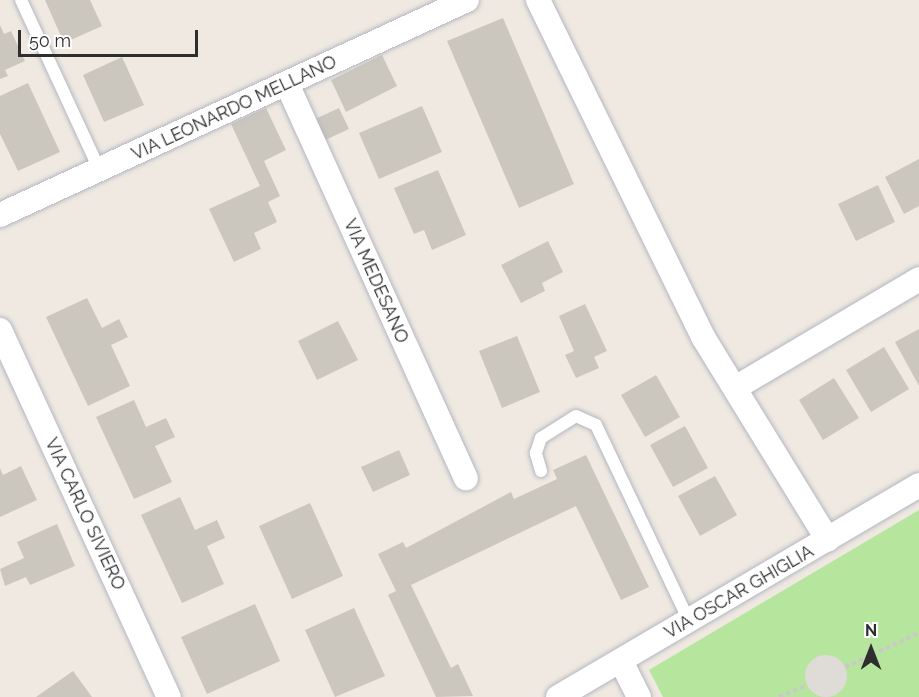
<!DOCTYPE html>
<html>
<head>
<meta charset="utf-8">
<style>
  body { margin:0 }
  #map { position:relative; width:919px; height:697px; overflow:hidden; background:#efe9e1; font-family:Raleway,sans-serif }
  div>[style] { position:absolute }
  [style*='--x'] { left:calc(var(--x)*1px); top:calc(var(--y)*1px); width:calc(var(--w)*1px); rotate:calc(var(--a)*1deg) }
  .green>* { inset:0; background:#b6e59e }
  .plaza>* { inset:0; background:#dfdcd8 }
  .round { border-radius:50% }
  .building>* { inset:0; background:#cbc7bf }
  .path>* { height:4px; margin-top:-2px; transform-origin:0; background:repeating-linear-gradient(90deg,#c9c9c9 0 4.5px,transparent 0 7.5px) }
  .roads { filter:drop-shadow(0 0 2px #b4b7c1) drop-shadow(0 0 2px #b4b7c1) }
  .service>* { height:12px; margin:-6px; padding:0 6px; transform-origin:6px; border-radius:6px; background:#fff }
  .minor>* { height:24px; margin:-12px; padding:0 12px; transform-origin:12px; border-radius:12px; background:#fff }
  span { translate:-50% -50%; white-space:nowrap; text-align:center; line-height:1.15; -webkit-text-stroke:4.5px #fff; paint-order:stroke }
  .street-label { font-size:18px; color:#2e2e2e }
  .north { position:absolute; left:841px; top:619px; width:60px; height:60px; -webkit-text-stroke:4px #fff; paint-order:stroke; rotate:0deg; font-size:16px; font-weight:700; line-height:24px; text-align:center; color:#2e2e2e }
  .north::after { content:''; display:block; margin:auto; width:21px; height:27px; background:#2e2e2e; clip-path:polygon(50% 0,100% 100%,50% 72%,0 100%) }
  .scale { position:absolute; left:18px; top:30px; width:180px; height:27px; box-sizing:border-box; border:3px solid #2e2e2e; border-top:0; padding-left:8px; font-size:18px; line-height:21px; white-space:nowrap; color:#2e2e2e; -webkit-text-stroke:4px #fff; paint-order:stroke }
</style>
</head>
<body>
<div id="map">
  <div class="green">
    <div style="clip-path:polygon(919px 510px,919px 697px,663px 697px,649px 670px)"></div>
  </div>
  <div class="plaza">
    <div class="round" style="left:805px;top:655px;width:42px;height:42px"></div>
  </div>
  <div class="building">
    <div style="clip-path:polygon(45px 0,90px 0,102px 26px,64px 43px)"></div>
    <div style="clip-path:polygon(503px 18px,574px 184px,519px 208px,447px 41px)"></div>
    <div style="clip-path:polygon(0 25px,4px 34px,11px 31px,25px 61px,5px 70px,8px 76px,0 79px)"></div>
    <div style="clip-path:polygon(382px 55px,397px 86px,346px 112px,331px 80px)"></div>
    <div style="clip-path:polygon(122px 57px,144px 105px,104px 122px,83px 75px)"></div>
    <div style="clip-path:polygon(28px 83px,60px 152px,18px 171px,0 134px,0 96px)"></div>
    <div style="clip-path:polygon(422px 106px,442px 152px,379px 179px,359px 133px)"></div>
    <div style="clip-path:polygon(266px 108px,286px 150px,264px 161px,280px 196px,268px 202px,277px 222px,254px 233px,261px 249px,234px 262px,209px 209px,260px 186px,231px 124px)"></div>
    <div style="clip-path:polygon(339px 108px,349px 129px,323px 141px,313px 120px)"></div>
    <div style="clip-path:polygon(919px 159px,919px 206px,904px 214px,885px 177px)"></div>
    <div style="clip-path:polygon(438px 170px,466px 235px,432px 250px,424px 230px,414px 234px,394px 188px)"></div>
    <div style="clip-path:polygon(878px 185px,895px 222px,856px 241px,838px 204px)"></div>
    <div style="clip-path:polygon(548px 241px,563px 272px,542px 283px,545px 291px,521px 303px,501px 265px)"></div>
    <div style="clip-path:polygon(87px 298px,102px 328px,119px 319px,128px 337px,111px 345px,130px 386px,88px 406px,46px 317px)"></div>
    <div style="clip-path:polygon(585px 304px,607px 351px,594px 357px,599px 368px,576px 378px,565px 355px,574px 351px,559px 316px)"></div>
    <div style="clip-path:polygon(338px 321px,358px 360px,317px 380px,298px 341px)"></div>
    <div style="clip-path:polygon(919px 329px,919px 386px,895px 342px)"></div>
    <div style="clip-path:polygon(517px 336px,540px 392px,502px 408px,479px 351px)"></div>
    <div style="clip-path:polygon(884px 347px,909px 389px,871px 412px,846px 370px)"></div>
    <div style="clip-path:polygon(656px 375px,680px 417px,645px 437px,621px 395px)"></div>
    <div style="clip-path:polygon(834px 378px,859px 418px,823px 440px,799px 400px)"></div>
    <div style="clip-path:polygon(134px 400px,146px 427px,166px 418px,175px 437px,155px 446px,172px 482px,134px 499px,96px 417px)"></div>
    <div style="clip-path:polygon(685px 426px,708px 468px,673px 487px,650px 445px)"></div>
    <div style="clip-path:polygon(399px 450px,410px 475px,373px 492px,361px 467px)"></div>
    <div style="clip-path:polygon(586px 455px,649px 587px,621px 600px,576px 506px,411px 585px,451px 668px,458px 664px,473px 696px,436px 697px,388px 595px,396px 591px,378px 554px,403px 542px,406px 548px,511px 492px,514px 499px,557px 479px,553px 470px)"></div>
    <div style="clip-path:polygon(21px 466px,37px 500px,0 517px,0 468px,3px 475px)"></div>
    <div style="clip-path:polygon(715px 476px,737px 515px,700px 536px,678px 496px)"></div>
    <div style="clip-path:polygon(180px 497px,195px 530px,217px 520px,225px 538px,207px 546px,224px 584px,182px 603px,141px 515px)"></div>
    <div style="clip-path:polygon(310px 503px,343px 576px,292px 599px,259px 526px)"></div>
    <div style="clip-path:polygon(57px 524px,75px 566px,30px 585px,26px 577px,5px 586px,0 569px,24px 558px,17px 542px)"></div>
    <div style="clip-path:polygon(255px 604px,280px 661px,207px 694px,181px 637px)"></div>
    <div style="clip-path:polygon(354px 608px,385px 676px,335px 697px,305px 630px)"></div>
    <div style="clip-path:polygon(73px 671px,92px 697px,36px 697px)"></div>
  </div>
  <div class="path">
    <div style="--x:845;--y:667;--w:81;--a:-24.7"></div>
    <div style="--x:779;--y:697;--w:30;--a:-23"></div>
  </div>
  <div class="roads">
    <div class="service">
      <div style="--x:21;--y:0;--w:188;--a:65.2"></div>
      <div style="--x:541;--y:471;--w:19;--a:-106"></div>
      <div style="--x:536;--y:453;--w:16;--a:-72"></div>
      <div style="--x:541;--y:438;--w:41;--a:-32.2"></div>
      <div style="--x:576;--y:416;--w:22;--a:24"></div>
      <div style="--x:596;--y:425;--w:217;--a:64.6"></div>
    </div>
    <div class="minor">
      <div style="--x:538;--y:0;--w:375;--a:63.9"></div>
      <div style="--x:703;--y:337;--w:238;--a:58.4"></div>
      <div style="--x:287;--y:84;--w:433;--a:65.6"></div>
      <div style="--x:0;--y:215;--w:514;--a:-24.72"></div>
      <div style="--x:0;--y:330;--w:404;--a:65.3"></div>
      <div style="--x:735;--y:388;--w:214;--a:-30.6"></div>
      <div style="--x:621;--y:661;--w:40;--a:63.4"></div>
      <div style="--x:558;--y:697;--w:419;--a:-30.4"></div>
    </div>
  </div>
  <div class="street-label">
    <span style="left:234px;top:108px;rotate:-25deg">VIA LEONARDO MELLANO</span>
    <span style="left:376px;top:281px;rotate:66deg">VIA MEDESANO</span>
    <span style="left:85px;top:514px;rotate:65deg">VIA CARLO SIVIERO</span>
    <span style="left:739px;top:592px;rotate:-30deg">VIA OSCAR GHIGLIA</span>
  </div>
  <div class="north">N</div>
  <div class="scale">50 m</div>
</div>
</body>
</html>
